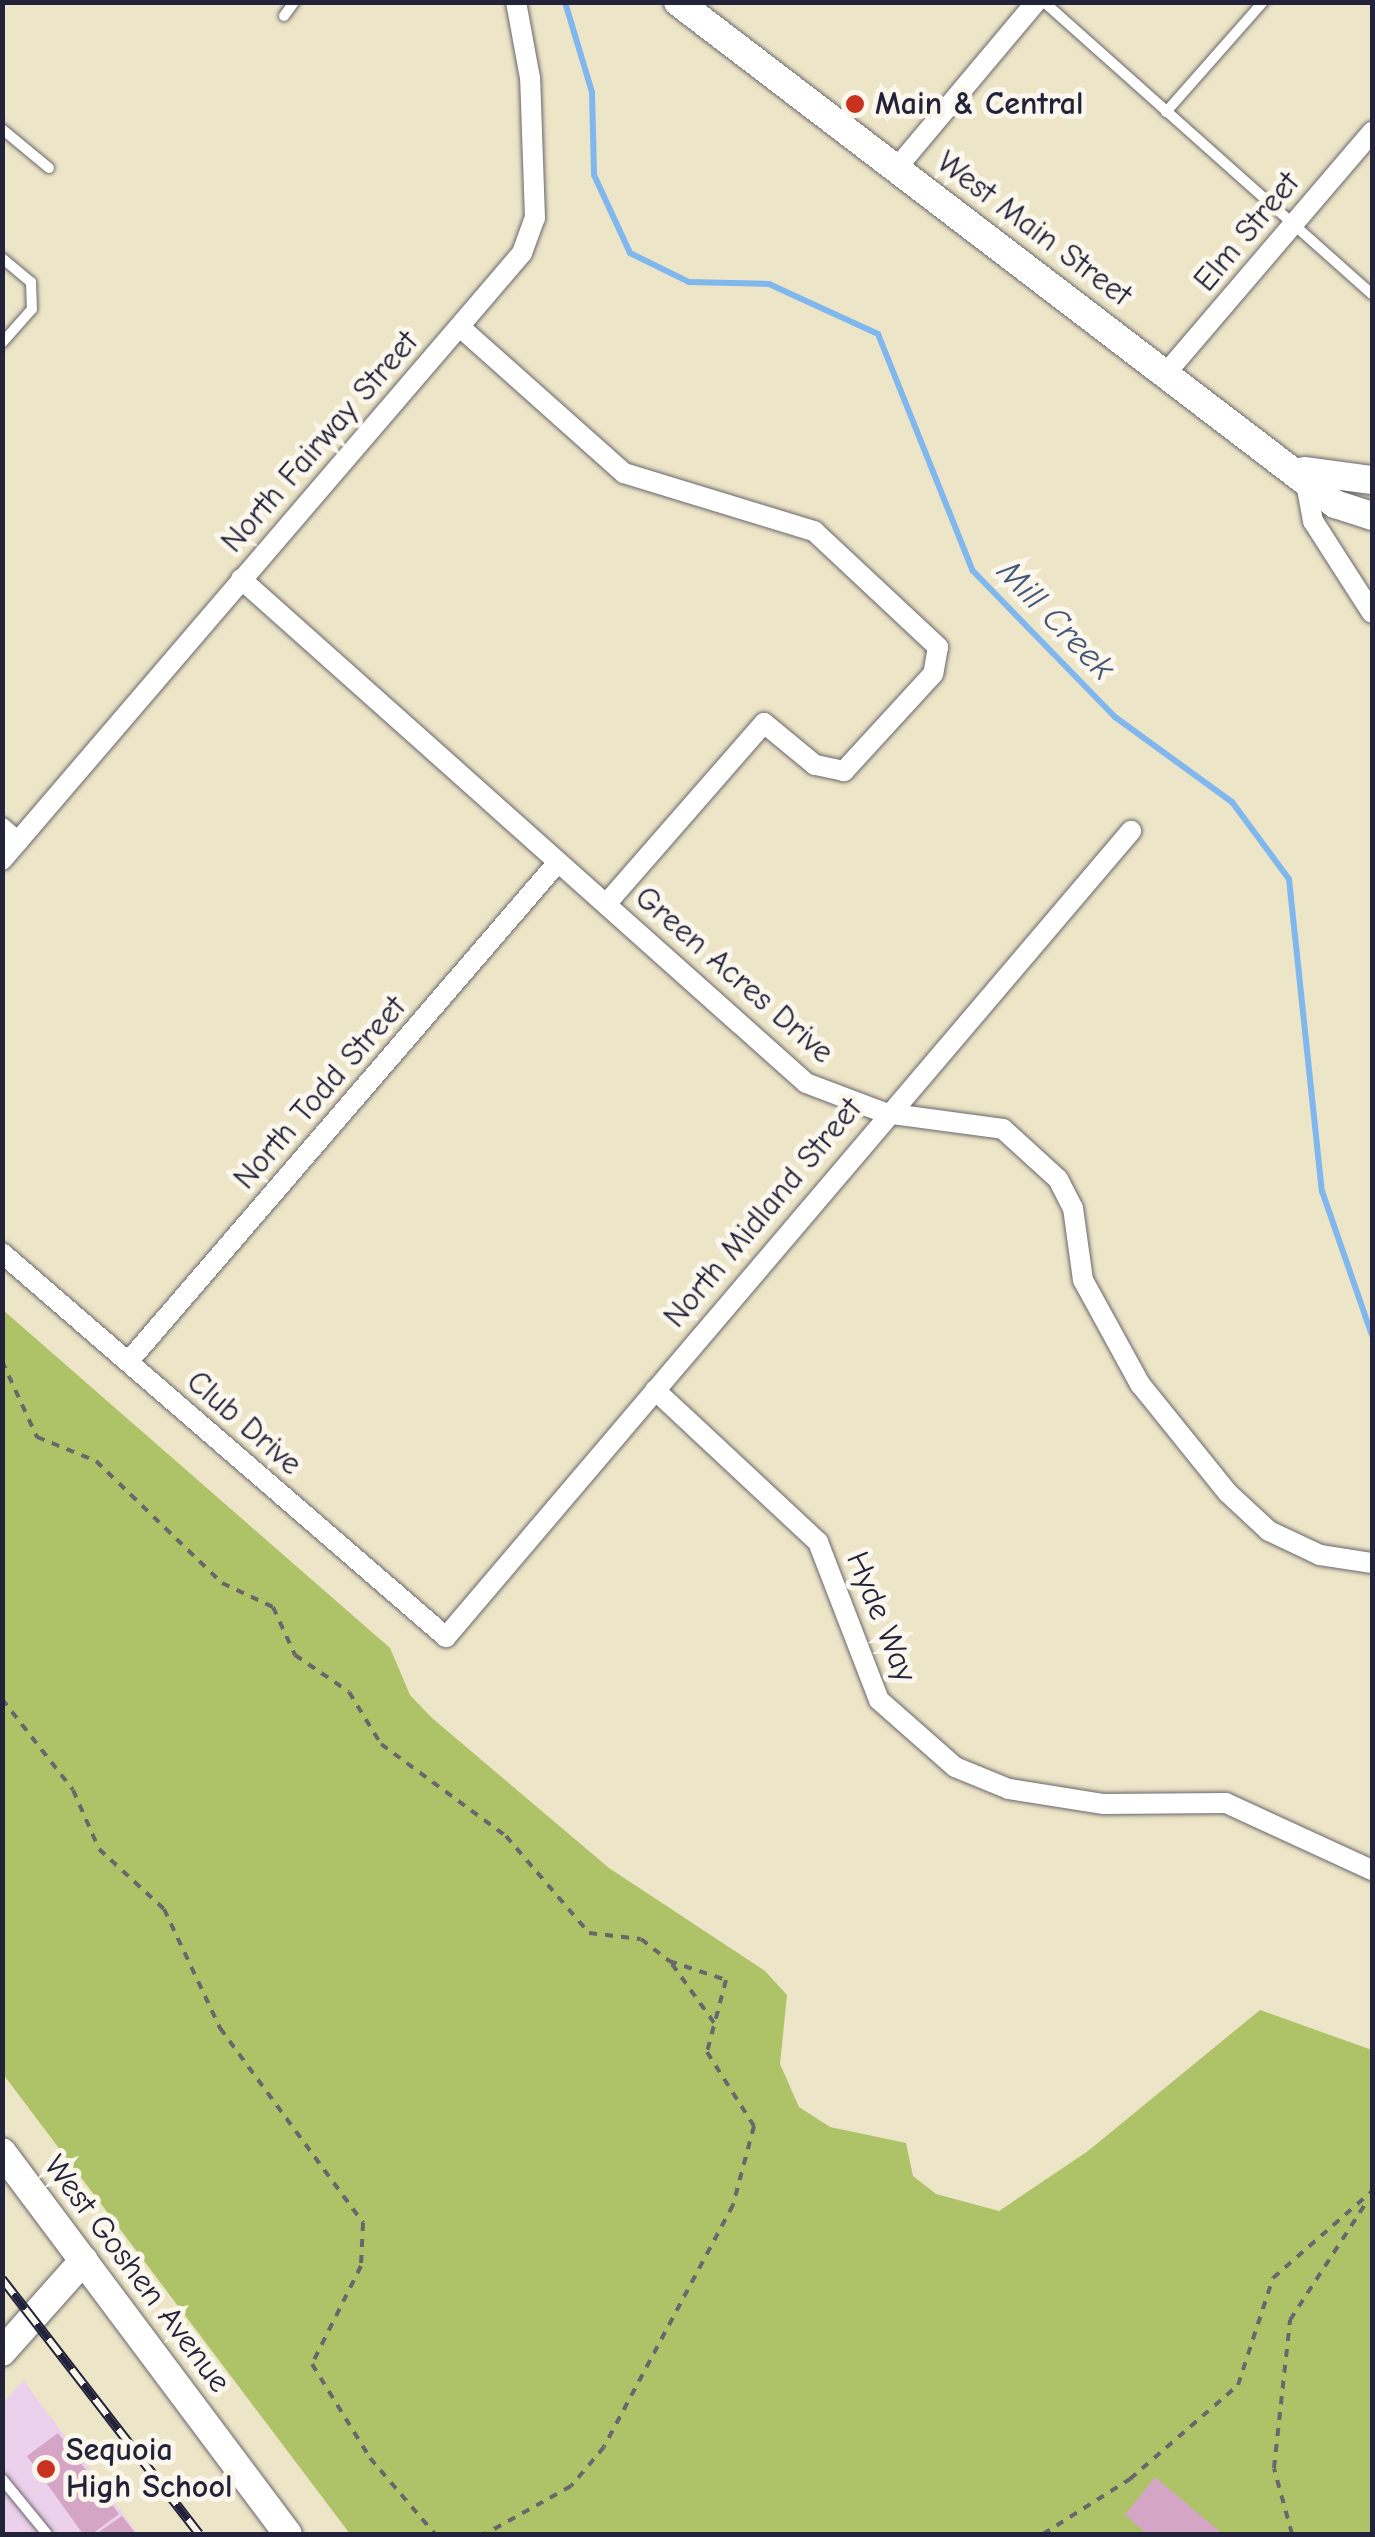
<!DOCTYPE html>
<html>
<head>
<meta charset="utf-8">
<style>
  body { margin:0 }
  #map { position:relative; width:1375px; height:2537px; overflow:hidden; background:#ede5c7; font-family:"Comic Neue",sans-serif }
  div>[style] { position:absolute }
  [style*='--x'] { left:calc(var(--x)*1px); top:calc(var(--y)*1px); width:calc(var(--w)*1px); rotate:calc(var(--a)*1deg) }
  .built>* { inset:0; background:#ebd1eb }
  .green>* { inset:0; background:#aec367 }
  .stream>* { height:6px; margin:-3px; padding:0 3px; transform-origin:3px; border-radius:3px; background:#80b7ef }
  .building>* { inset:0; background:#d4a5c5 }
  .path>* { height:4px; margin-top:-2px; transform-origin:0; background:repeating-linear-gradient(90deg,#69666c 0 8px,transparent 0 16px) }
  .roads { filter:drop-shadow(0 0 2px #69666c) drop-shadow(0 0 2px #69666c) }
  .lane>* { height:10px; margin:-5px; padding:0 5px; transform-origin:5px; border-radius:5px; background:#fff }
  .street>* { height:20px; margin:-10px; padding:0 10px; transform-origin:10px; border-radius:10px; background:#fff }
  .secondary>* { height:28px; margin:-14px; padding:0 14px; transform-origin:14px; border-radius:14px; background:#fff }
  .rail>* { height:10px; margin-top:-5px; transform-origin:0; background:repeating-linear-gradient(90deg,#fbf7ec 0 19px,#22223b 0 38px); box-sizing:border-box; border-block:2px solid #22223b }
  .dots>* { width:28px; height:28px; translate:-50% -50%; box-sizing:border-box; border:5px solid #fbf7ec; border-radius:50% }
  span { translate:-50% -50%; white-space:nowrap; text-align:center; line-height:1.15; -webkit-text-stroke:10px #fbf7ec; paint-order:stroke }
  .poi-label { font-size:32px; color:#22223b; font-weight:700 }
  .left { translate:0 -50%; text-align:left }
  .street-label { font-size:32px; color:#22223b }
  .water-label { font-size:35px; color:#43567a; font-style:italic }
  .frame { position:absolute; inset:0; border:5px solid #22223b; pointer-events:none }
</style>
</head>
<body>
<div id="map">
  <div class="built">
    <div style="clip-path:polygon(23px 2380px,138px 2534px,3px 2534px,3px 2404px)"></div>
  </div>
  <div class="green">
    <div style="clip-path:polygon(3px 1310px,390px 1648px,410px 1695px,432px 1718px,609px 1868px,765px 1971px,787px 1995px,780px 2064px,799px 2107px,830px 2127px,906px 2143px,913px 2176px,936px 2194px,999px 2211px,1088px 2151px,1260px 2010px,1372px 2050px,1372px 2534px,350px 2534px,3px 2074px)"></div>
  </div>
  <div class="stream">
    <div style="--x:565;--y:2;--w:94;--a:73.3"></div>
    <div style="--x:592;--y:92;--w:83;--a:88.6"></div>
    <div style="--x:594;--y:175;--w:86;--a:65.2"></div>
    <div style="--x:630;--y:253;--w:66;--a:26.2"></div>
    <div style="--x:689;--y:282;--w:80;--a:1.4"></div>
    <div style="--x:769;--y:284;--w:120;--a:24.6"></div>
    <div style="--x:878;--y:334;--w:255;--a:68.2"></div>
    <div style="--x:973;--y:571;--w:204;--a:45.8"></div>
    <div style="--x:1115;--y:717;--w:145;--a:36"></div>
    <div style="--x:1232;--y:802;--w:96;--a:53.5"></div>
    <div style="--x:1289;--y:879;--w:314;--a:84"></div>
    <div style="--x:1322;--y:1191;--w:152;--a:70.9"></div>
  </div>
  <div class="building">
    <div style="clip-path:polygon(58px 2433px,119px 2514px,92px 2534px,83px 2534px,27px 2456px)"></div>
    <div style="clip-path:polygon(1155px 2477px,1193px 2509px,1223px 2534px,1147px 2534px,1125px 2515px)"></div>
    <div style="clip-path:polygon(122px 2516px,136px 2534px,96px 2534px)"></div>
  </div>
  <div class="path">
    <div style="--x:2;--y:1361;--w:84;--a:65.3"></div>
    <div style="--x:37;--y:1437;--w:64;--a:22.1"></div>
    <div style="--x:96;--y:1461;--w:175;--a:44.1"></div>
    <div style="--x:222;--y:1583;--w:56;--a:25.2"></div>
    <div style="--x:273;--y:1607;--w:53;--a:65.4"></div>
    <div style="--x:295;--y:1655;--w:65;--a:34.4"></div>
    <div style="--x:349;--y:1692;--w:61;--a:58.4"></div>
    <div style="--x:381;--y:1744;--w:155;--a:36.4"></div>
    <div style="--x:506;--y:1836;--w:128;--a:49.4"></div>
    <div style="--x:589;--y:1933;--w:52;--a:6.6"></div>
    <div style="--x:641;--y:1939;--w:36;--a:38"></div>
    <div style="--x:669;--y:1961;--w:60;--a:18.4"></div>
    <div style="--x:726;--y:1980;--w:74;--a:104.8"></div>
    <div style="--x:707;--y:2052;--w:88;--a:57.6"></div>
    <div style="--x:754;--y:2126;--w:82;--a:104.9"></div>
    <div style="--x:733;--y:2205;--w:274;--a:118.1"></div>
    <div style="--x:604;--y:2447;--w:51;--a:130.2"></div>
    <div style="--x:571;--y:2486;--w:98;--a:150.8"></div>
    <div style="--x:2;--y:1699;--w:115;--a:52"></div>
    <div style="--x:73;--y:1790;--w:64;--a:66.2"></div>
    <div style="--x:99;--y:1849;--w:88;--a:42.7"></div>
    <div style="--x:164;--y:1909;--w:132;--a:64.8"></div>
    <div style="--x:220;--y:2028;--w:242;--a:53.7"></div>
    <div style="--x:363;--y:2223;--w:43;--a:92.7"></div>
    <div style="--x:361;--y:2266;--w:110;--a:116.6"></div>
    <div style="--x:312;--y:2364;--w:110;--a:58.3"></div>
    <div style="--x:370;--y:2458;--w:100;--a:49.5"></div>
    <div style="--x:672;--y:1964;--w:74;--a:54.4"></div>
    <div style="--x:1043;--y:2534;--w:103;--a:-32.3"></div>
    <div style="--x:1130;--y:2479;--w:143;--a:-41"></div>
    <div style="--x:1238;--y:2385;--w:113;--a:-71.9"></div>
    <div style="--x:1273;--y:2278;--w:132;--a:-41.3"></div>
    <div style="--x:1292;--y:2534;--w:68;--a:-105.3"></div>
    <div style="--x:1274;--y:2468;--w:149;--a:-83.8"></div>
    <div style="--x:1290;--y:2320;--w:140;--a:-57"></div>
  </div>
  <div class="roads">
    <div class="lane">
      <div style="--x:1044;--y:2;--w:439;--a:41.7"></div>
      <div style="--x:284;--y:16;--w:17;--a:-54"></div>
      <div style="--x:1166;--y:112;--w:147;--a:-48.6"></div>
      <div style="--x:2;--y:129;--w:61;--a:39.7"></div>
      <div style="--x:2;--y:258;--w:38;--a:40"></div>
      <div style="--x:31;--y:282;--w:27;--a:88"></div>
      <div style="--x:32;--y:309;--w:45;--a:131.4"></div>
      <div style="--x:2;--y:2479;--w:71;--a:50.7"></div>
    </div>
    <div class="street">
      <div style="--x:895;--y:170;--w:219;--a:-50"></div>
      <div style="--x:460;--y:327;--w:220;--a:41.7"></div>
      <div style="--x:624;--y:473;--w:199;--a:17"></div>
      <div style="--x:814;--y:531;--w:170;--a:43.1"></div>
      <div style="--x:938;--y:647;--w:27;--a:100"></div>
      <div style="--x:933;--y:674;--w:132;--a:132.5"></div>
      <div style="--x:844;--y:771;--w:30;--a:-168"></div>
      <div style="--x:815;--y:765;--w:66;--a:-140.5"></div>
      <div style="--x:764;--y:723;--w:240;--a:131.1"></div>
      <div style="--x:1167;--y:372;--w:316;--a:-49.5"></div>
      <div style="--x:1305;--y:478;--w:44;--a:79.5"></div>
      <div style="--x:1313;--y:521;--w:109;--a:57.3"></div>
      <div style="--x:241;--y:579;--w:757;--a:41.73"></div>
      <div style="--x:806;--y:1083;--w:85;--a:20.8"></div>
      <div style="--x:885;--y:1113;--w:119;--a:7.7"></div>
      <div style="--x:1003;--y:1129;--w:74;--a:42.3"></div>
      <div style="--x:1058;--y:1179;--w:33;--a:63"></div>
      <div style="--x:1073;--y:1208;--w:73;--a:82.1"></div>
      <div style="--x:1083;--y:1280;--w:119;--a:61.3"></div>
      <div style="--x:1140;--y:1384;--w:140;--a:51.1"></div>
      <div style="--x:1228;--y:1493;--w:56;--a:42.8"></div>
      <div style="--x:1269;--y:1531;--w:56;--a:25.2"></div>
      <div style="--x:1320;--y:1555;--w:53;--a:8.7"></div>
      <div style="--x:2;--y:828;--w:21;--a:41"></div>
      <div style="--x:2;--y:860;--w:799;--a:-49.41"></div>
      <div style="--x:522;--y:253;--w:37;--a:-70"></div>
      <div style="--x:535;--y:218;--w:140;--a:-92"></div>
      <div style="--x:530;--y:78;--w:77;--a:-100.4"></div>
      <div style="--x:2;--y:1253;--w:587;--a:40.86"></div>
      <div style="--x:446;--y:1637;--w:1058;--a:-49.64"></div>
      <div style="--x:128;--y:1362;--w:659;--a:-49.3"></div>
      <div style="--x:655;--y:1390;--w:223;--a:43"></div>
      <div style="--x:818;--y:1542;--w:169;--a:68.9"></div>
      <div style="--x:879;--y:1700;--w:101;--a:41.4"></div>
      <div style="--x:955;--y:1767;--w:58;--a:22.2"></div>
      <div style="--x:1009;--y:1789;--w:96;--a:9"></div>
      <div style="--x:1104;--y:1804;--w:122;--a:-0.5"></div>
      <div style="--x:1226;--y:1803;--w:161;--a:24.7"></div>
    </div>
    <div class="secondary">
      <div style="--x:678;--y:2;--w:827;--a:37.38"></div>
      <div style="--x:1335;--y:504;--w:39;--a:18"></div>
      <div style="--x:1304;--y:471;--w:69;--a:7.5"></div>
      <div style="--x:2;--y:2152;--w:477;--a:53.2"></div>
      <div style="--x:2;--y:2352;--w:123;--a:-48.3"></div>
    </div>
  </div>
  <div class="rail">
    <div style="--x:2;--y:2279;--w:322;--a:52.3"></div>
  </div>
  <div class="dots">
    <div style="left:855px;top:104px;background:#c8321e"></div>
    <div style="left:46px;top:2469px;background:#c8321e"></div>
  </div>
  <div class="poi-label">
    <span class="left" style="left:875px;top:104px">Main &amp; Central</span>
    <span class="left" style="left:66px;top:2469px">Sequoia<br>High School</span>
  </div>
  <div class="street-label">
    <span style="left:1034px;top:229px;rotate:37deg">West Main Street</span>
    <span style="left:1247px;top:232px;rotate:-50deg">Elm Street</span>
    <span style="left:320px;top:442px;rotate:-49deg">North Fairway Street</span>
    <span style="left:734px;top:975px;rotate:41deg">Green Acres Drive</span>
    <span style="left:320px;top:1093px;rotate:-49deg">North Todd Street</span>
    <span style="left:763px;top:1213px;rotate:-50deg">North Midland Street</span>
    <span style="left:244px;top:1423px;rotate:41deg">Club Drive</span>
    <span style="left:881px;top:1617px;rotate:68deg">Hyde Way</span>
    <span style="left:137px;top:2274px;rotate:53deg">West Goshen Avenue</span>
  </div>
  <div class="water-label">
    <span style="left:1056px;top:620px;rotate:46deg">Mill Creek</span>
  </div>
  <div class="frame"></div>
</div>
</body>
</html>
